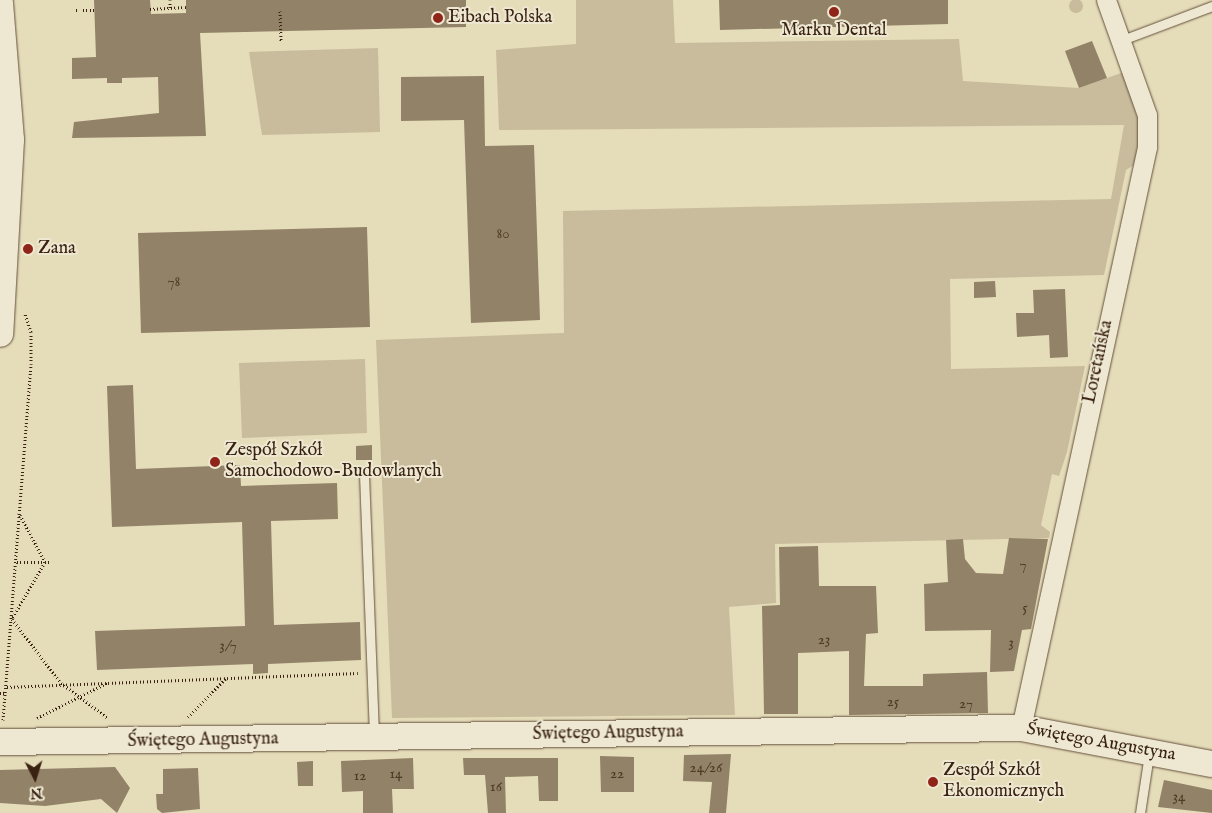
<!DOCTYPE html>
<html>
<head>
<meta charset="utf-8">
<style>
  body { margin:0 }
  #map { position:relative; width:1212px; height:813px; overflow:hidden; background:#e5dcb9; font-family:"IM FELL English",serif }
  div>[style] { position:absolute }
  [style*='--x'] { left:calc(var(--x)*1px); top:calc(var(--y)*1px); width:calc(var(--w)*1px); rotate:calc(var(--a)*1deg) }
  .green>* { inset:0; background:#c8bc9c }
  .round { border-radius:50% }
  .building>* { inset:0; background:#928368 }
  .path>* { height:3px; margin-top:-1.5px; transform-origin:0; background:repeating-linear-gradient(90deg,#392211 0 1px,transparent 0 3.5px) }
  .roads { filter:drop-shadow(0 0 1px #64503b) drop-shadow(0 0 1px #64503b) }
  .lane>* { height:9px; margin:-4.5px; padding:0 4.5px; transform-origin:4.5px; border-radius:4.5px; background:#eee8d2 }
  .street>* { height:19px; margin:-9.5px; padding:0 9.5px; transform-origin:9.5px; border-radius:9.5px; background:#eee8d2 }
  .secondary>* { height:26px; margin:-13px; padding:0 13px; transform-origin:13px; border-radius:13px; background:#eee8d2 }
  .dots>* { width:14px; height:14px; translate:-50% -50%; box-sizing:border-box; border:2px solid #eee8d2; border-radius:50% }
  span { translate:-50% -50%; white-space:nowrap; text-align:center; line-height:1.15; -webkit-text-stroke:4px #eee8d2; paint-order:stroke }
  .number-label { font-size:15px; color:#4f3a27 }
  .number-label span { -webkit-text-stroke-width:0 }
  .poi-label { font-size:18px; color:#392211 }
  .left { translate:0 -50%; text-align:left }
  .street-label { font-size:18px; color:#392211 }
  .north { position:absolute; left:10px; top:753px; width:50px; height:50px; -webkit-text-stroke:4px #eee8d2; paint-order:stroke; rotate:175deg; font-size:14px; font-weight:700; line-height:20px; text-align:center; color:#392211 }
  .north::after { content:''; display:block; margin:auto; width:18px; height:22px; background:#392211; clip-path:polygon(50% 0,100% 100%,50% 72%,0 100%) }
</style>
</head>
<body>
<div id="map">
  <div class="green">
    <div class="round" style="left:1069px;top:-1px;width:14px;height:14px"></div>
    <div style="clip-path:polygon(576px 0,673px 0,675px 43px,959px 39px,963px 81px,1079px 88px,1124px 72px,1141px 130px,1134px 165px,1126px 170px,1104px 275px,950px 279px,951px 369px,1085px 366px,1067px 452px,1059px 476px,1052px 474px,1041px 525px,1050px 532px,1049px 538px,775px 544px,776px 603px,729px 607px,735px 715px,392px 718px,376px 340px,564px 333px,563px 211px,1111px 199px,1124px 125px,499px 130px,496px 50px,576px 44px)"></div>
    <div style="clip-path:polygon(378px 48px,380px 132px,262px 135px,249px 52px)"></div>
    <div style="clip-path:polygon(365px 359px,367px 433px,242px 438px,239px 363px)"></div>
  </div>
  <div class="building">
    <div style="clip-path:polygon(94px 0,150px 0,151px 14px,186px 13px,186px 0,466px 0,466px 27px,200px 33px,206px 136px,72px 138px,74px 122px,159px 113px,158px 77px,122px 78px,122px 83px,107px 83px,107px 78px,72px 79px,72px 58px,96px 57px)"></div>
    <div style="clip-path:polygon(719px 0,948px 0,948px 24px,720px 30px)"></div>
    <div style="clip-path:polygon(1092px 41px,1107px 78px,1079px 88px,1065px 51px)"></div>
    <div style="clip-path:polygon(484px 76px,485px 146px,534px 145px,540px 320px,471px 323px,464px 120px,401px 121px,401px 77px)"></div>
    <div style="clip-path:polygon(367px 227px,370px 327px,141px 333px,138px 233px)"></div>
    <div style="clip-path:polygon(995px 281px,996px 297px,974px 298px,974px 282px)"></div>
    <div style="clip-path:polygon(1065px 289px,1068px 357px,1050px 358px,1049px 335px,1017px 337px,1016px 313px,1034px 313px,1033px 290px)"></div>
    <div style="clip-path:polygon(133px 385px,136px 469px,240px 465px,241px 486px,337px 483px,338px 519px,271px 521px,274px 625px,360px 622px,361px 660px,268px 664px,268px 673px,253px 674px,253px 664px,97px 670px,95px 631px,245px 626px,242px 522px,112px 527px,107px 386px)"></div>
    <div style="clip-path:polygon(372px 445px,372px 460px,356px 460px,356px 446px)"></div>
    <div style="clip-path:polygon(1009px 538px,1048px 539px,1031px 629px,1022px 630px,1014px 671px,990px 672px,991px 630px,925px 631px,924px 584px,948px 582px,946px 540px,963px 539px,965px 559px,976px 573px,1003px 574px)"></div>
    <div style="clip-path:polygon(818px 546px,819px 586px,876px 586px,878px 633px,866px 634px,864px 686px,923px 686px,923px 674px,987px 672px,988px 713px,849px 715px,849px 651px,798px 653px,798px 714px,764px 714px,762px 606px,780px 605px,779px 547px)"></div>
    <div style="clip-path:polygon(731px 754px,726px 813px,709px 813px,712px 782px,683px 781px,684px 755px)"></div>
    <div style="clip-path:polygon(600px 756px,634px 757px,634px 792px,601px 792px)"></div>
    <div style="clip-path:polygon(413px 758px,414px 789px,392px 789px,393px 813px,363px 813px,363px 791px,342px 792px,341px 761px)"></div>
    <div style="clip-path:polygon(463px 758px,558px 758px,558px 801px,539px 801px,538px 776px,505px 777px,506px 813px,488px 813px,485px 775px,464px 775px)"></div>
    <div style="clip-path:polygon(313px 761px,313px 786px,298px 786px,297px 762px)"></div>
    <div style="clip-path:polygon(115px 767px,130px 788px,117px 813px,101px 799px,45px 806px,0 803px,0 770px)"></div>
    <div style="clip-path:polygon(198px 768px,200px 809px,162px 813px,157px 809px,156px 794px,163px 794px,163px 769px)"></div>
    <div style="clip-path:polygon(1164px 780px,1212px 790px,1212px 813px,1158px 807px)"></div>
  </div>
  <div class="path">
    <div style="--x:170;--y:0;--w:8;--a:90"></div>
    <div style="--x:150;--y:9;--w:36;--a:-3"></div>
    <div style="--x:76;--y:10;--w:18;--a:0"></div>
    <div style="--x:280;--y:11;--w:30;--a:88"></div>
    <div style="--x:20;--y:515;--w:53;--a:62"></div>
    <div style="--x:45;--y:562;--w:66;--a:120.1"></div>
    <div style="--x:12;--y:619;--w:81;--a:52.6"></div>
    <div style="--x:61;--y:683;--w:59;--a:36.7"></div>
    <div style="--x:17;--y:562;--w:35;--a:0"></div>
    <div style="--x:7;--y:687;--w:351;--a:-2.3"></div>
    <div style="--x:0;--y:693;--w:6;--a:0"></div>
    <div style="--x:188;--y:717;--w:54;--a:-45.7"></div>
    <div style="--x:37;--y:718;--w:80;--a:-26.6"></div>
    <div style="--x:3;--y:720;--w:357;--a:-85.5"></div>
    <div style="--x:31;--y:364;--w:32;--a:-90"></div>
    <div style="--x:31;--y:332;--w:19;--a:-108"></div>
  </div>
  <div class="roads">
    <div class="lane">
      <div style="--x:1122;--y:40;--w:96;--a:-20.7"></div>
      <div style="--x:364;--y:474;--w:261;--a:87.8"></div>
      <div style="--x:1140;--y:813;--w:60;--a:-81.3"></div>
    </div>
    <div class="street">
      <div style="--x:1021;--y:728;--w:595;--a:-77.76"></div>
      <div style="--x:1147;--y:147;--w:32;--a:-90"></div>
      <div style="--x:1147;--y:115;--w:122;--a:-109.6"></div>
    </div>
    <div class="secondary">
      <div style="--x:0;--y:3;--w:137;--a:85.4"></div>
      <div style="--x:11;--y:140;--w:194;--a:93.2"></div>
      <div style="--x:0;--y:742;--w:1021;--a:-0.79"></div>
      <div style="--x:1021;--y:728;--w:194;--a:10.7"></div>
    </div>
  </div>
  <div class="dots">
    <div style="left:834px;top:12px;background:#8f2418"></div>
    <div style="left:438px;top:18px;background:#8f2418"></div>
    <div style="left:28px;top:249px;background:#8f2418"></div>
    <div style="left:215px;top:462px;background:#8f2418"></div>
    <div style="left:933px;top:782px;background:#8f2418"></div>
  </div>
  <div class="number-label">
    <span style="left:503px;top:234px">80</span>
    <span style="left:174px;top:282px">78</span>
    <span style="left:1023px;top:565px">7</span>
    <span style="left:1025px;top:608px">5</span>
    <span style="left:824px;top:640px">23</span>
    <span style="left:1011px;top:643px">3</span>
    <span style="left:228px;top:646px">3/7</span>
    <span style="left:893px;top:702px">25</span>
    <span style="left:966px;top:704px">27</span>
    <span style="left:706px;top:768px">24/26</span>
    <span style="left:396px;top:774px">14</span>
    <span style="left:617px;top:774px">22</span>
    <span style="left:360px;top:776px">12</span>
    <span style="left:496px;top:787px">16</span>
    <span style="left:1179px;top:797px">34</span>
  </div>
  <div class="poi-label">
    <span class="left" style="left:448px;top:18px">Eibach Polska</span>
    <span style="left:834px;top:31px">Marku Dental</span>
    <span class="left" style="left:38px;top:249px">Zana</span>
    <span class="left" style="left:225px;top:462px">Zespół Szkół<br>Samochodowo-Budowlanych</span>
    <span class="left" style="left:943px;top:782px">Zespół Szkół<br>Ekonomicznych</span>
  </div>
  <div class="street-label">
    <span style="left:1099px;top:362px;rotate:-78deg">Loretańska</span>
    <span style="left:608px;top:734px;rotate:-1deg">Świętego Augustyna</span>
    <span style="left:203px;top:741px;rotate:-1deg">Świętego Augustyna</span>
    <span style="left:1101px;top:743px;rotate:10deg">Świętego Augustyna</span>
  </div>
  <div class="north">N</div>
</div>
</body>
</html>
